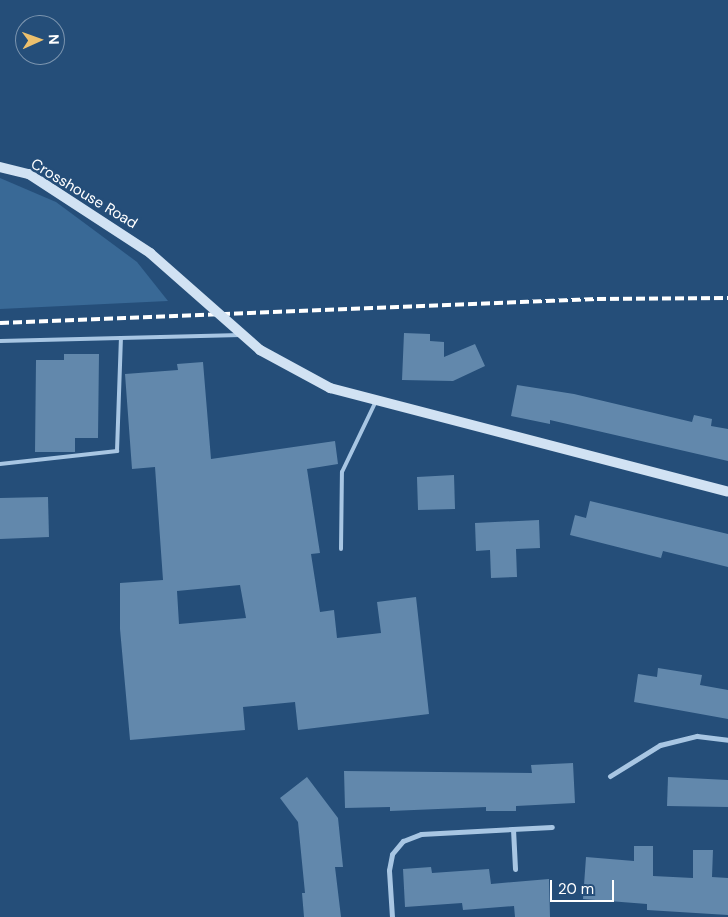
<!DOCTYPE html>
<html>
<head>
<meta charset="utf-8">
<style>
  body { margin:0 }
  #map { position:relative; width:728px; height:917px; overflow:hidden; background:#254e79; font-family:"DM Sans",sans-serif }
  div>[style] { position:absolute }
  [style*='--x'] { left:calc(var(--x)*1px); top:calc(var(--y)*1px); width:calc(var(--w)*1px); rotate:calc(var(--a)*1deg) }
  .green>* { inset:0; background:#396996 }
  .building>* { inset:0; background:#6288ac }
  .lane>* { height:4px; margin:-2px; padding:0 2px; transform-origin:2px; border-radius:2px; background:#a8c6e3 }
  .street>* { height:5px; margin:-2.5px; padding:0 2.5px; transform-origin:2.5px; border-radius:2.5px; background:#a8c6e3 }
  .secondary>* { height:10px; margin:-5px; padding:0 5px; transform-origin:5px; border-radius:5px; background:#d1e2f3 }
  .rail>* { height:4px; margin-top:-2px; transform-origin:0; background:repeating-linear-gradient(90deg,#fff 0 9px,transparent 0 13px) }
  .secondary-bridge>* { height:10px; margin:-5px; padding:0 5px; transform-origin:5px; border-radius:5px; background:#d1e2f3 }
  span { translate:-50% -50%; white-space:nowrap; text-align:center; line-height:1.15; -webkit-text-stroke:5px #254e79; paint-order:stroke }
  .street-label { font-size:15px; color:#fff }
  .north { position:absolute; left:15px; top:15px; width:50px; height:50px; box-sizing:border-box; background:#254e79; border:1px solid #7c95af; border-radius:50%; rotate:88deg; font-size:14px; font-weight:700; line-height:20px; text-align:center; color:#fff }
  .north::after { content:''; display:block; margin:auto; width:18px; height:22px; background:#ecc06d; clip-path:polygon(50% 0,100% 100%,50% 72%,0 100%) }
  .scale { position:absolute; left:550px; top:880px; width:64px; height:22px; box-sizing:border-box; border:2px solid #fff; border-top:0; padding-left:6px; font-size:15px; line-height:18px; white-space:nowrap; color:#fff; -webkit-text-stroke:4px #254e79; paint-order:stroke }
</style>
</head>
<body>
<div id="map">
  <div class="green">
    <div style="clip-path:polygon(0 178px,56px 202px,137px 262px,168px 301px,0 309px)"></div>
  </div>
  <div class="building">
    <div style="clip-path:polygon(404px 333px,430px 334px,430px 341px,444px 342px,444px 357px,475px 344px,485px 366px,453px 381px,402px 380px)"></div>
    <div style="clip-path:polygon(64px 354px,99px 354px,98px 438px,75px 438px,75px 452px,35px 452px,36px 360px,64px 360px)"></div>
    <div style="clip-path:polygon(evenodd,203px 362px,211px 459px,335px 441px,338px 464px,307px 469px,320px 553px,311px 554px,320px 612px,334px 610px,337px 638px,381px 633px,377px 602px,416px 597px,429px 714px,298px 730px,295px 702px,243px 707px,245px 730px,130px 740px,120px 629px,120px 583px,163px 580px,155px 467px,132px 469px,125px 374px,178px 370px,177px 364px,203px 362px,240px 585px,246px 618px,179px 624px,177px 591px,240px 585px)"></div>
    <div style="clip-path:polygon(517px 385px,574px 394px,692px 422px,694px 415px,712px 419px,711px 426px,728px 429px,728px 461px,550px 420px,550px 424px,511px 416px)"></div>
    <div style="clip-path:polygon(454px 475px,455px 509px,418px 510px,417px 477px)"></div>
    <div style="clip-path:polygon(48px 497px,49px 537px,0 539px,0 498px)"></div>
    <div style="clip-path:polygon(590px 501px,728px 534px,728px 567px,663px 551px,661px 558px,570px 535px,575px 515px,586px 518px)"></div>
    <div style="clip-path:polygon(539px 520px,540px 548px,516px 549px,517px 577px,491px 578px,490px 550px,476px 551px,475px 523px)"></div>
    <div style="clip-path:polygon(658px 668px,702px 675px,700px 685px,728px 690px,728px 719px,634px 702px,638px 674px,657px 677px)"></div>
    <div style="clip-path:polygon(573px 763px,575px 803px,516px 806px,516px 811px,486px 811px,486px 807px,390px 811px,390px 807px,345px 808px,344px 771px,532px 773px,531px 765px)"></div>
    <div style="clip-path:polygon(307px 777px,338px 818px,343px 867px,335px 867px,341px 917px,304px 917px,302px 893px,305px 893px,298px 822px,280px 798px)"></div>
    <div style="clip-path:polygon(668px 777px,728px 780px,728px 807px,667px 806px)"></div>
    <div style="clip-path:polygon(634px 846px,653px 846px,653px 876px,693px 878px,693px 850px,713px 850px,712px 877px,728px 878px,728px 915px,647px 910px,647px 904px,583px 899px,586px 857px,634px 861px)"></div>
    <div style="clip-path:polygon(431px 867px,432px 873px,489px 869px,491px 884px,549px 879px,550px 917px,515px 917px,514px 906px,463px 910px,462px 903px,405px 907px,403px 869px)"></div>
  </div>
  <div class="lane">
    <div style="--x:0;--y:341;--w:241;--a:-1.4"></div>
    <div style="--x:0;--y:464;--w:118;--a:-6.3"></div>
    <div style="--x:117;--y:451;--w:113;--a:-88"></div>
    <div style="--x:341;--y:549;--w:77;--a:-89.3"></div>
    <div style="--x:342;--y:472;--w:79;--a:-64.4"></div>
  </div>
  <div class="street">
    <div style="--x:610;--y:776;--w:59;--a:-31.8"></div>
    <div style="--x:660;--y:745;--w:38;--a:-14"></div>
    <div style="--x:697;--y:736;--w:31;--a:7"></div>
    <div style="--x:513;--y:829;--w:40;--a:87.1"></div>
    <div style="--x:392;--y:917;--w:47;--a:-93.7"></div>
    <div style="--x:389;--y:870;--w:16;--a:-79"></div>
    <div style="--x:392;--y:854;--w:17;--a:-50"></div>
    <div style="--x:403;--y:841;--w:19;--a:-21"></div>
    <div style="--x:421;--y:834;--w:131;--a:-3.1"></div>
  </div>
  <div class="secondary">
    <div style="--x:0;--y:167;--w:30;--a:14"></div>
    <div style="--x:29;--y:174;--w:145;--a:33.1"></div>
    <div style="--x:260;--y:350;--w:80;--a:28.5"></div>
    <div style="--x:330;--y:388;--w:411;--a:14.6"></div>
  </div>
  <div class="rail">
    <div style="--x:0;--y:323;--w:597;--a:-2.3"></div>
    <div style="--x:597;--y:299;--w:131;--a:-0.4"></div>
  </div>
  <div class="secondary-bridge">
    <div style="--x:150;--y:253;--w:147;--a:41.4"></div>
  </div>
  <div class="street-label">
    <span style="left:84px;top:194px;rotate:31deg">Crosshouse Road</span>
  </div>
  <div class="north">N</div>
  <div class="scale">20 m</div>
</div>
</body>
</html>
